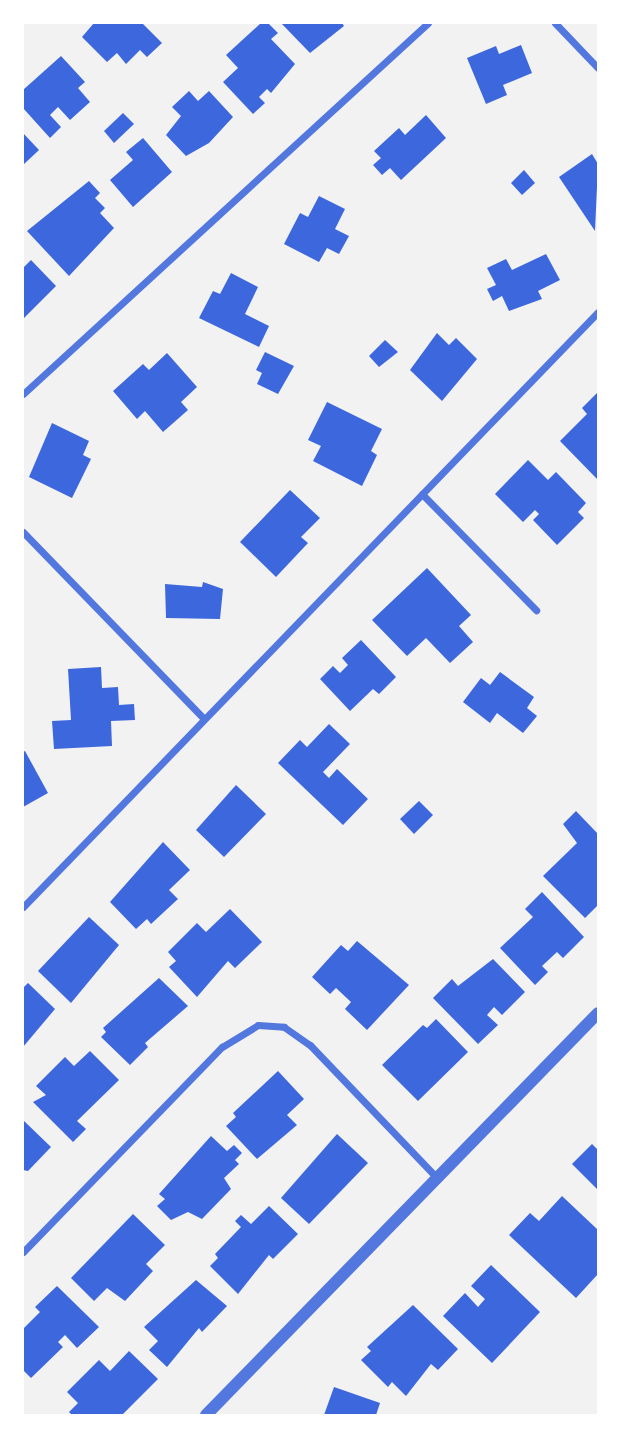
<!DOCTYPE html>
<html>
<head>
<meta charset="utf-8">
<style>
  body { margin:0 }
  #map { position:relative; width:621px; height:1438px; overflow:hidden; background:#f2f2f2; font-family:"Exo 2",sans-serif }
  div>[style] { position:absolute }
  [style*='--x'] { left:calc(var(--x)*1px); top:calc(var(--y)*1px); width:calc(var(--w)*1px); rotate:calc(var(--a)*1deg) }
  .building>* { inset:0; background:#3d67dc }
  .minor>* { height:7px; margin:-3.5px; padding:0 3.5px; transform-origin:3.5px; border-radius:3.5px; background:#5277de }
  .tertiary>* { height:12px; margin:-6px; padding:0 6px; transform-origin:6px; border-radius:6px; background:#5277de }
  span { translate:-50% -50%; white-space:nowrap; text-align:center; line-height:1.15; -webkit-text-stroke:6px #fff; paint-order:stroke }
  .frame { position:absolute; inset:0; border:24px solid #fff; pointer-events:none }
</style>
</head>
<body>
<div id="map">
  <div class="building">
    <div style="clip-path:polygon(94px 23px,142px 23px,162px 43px,147px 57px,140px 50px,126px 64px,117px 53px,107px 62px,82px 37px)"></div>
    <div style="clip-path:polygon(261px 23px,268px 23px,278px 33px,271px 39px,295px 64px,271px 93px,267px 89px,259px 97px,265px 103px,253px 114px,223px 82px,238px 68px,226px 55px)"></div>
    <div style="clip-path:polygon(281px 23px,342px 23px,344px 26px,310px 53px)"></div>
    <div style="clip-path:polygon(521px 45px,532px 73px,503px 85px,507px 95px,486px 104px,467px 58px,496px 46px,499px 54px)"></div>
    <div style="clip-path:polygon(61px 56px,85px 82px,78px 88px,90px 102px,70px 120px,58px 107px,50px 115px,61px 127px,50px 138px,23px 108px,23px 90px)"></div>
    <div style="clip-path:polygon(189px 91px,198px 101px,209px 91px,233px 117px,209px 143px,186px 156px,166px 135px,181px 116px,172px 107px)"></div>
    <div style="clip-path:polygon(123px 113px,134px 124px,114px 143px,104px 131px)"></div>
    <div style="clip-path:polygon(426px 115px,446px 138px,401px 180px,390px 168px,382px 175px,373px 165px,381px 158px,374px 151px,399px 128px,405px 135px)"></div>
    <div style="clip-path:polygon(23px 133px,39px 150px,23px 165px)"></div>
    <div style="clip-path:polygon(143px 138px,172px 172px,133px 207px,110px 180px,133px 160px,126px 152px)"></div>
    <div style="clip-path:polygon(592px 154px,598px 164px,595px 231px,559px 177px)"></div>
    <div style="clip-path:polygon(524px 170px,535px 183px,522px 195px,511px 183px)"></div>
    <div style="clip-path:polygon(89px 181px,100px 193px,95px 198px,105px 208px,100px 213px,114px 228px,69px 276px,27px 231px)"></div>
    <div style="clip-path:polygon(319px 196px,345px 209px,335px 229px,349px 236px,339px 254px,327px 248px,319px 262px,284px 244px,300px 213px,308px 217px)"></div>
    <div style="clip-path:polygon(546px 254px,560px 280px,538px 291px,542px 299px,509px 311px,502px 296px,493px 301px,487px 289px,496px 285px,487px 268px,506px 259px,512px 270px)"></div>
    <div style="clip-path:polygon(31px 260px,56px 286px,23px 319px,23px 268px)"></div>
    <div style="clip-path:polygon(231px 273px,258px 287px,245px 314px,269px 326px,259px 347px,199px 318px,213px 291px,220px 294px)"></div>
    <div style="clip-path:polygon(437px 333px,449px 345px,456px 338px,477px 359px,442px 401px,410px 370px)"></div>
    <div style="clip-path:polygon(385px 340px,398px 352px,379px 367px,369px 356px)"></div>
    <div style="clip-path:polygon(265px 352px,294px 366px,278px 394px,257px 384px,262px 373px,256px 370px)"></div>
    <div style="clip-path:polygon(167px 353px,197px 387px,181px 402px,188px 410px,163px 432px,145px 411px,137px 419px,113px 391px,143px 364px,149px 370px)"></div>
    <div style="clip-path:polygon(598px 392px,598px 480px,560px 441px,587px 414px,582px 408px)"></div>
    <div style="clip-path:polygon(327px 402px,382px 429px,371px 451px,377px 455px,362px 486px,313px 461px,321px 446px,308px 440px)"></div>
    <div style="clip-path:polygon(52px 423px,89px 441px,83px 455px,91px 459px,72px 498px,29px 477px)"></div>
    <div style="clip-path:polygon(528px 460px,548px 480px,556px 472px,586px 503px,578px 512px,584px 518px,557px 545px,533px 520px,539px 514px,535px 510px,523px 522px,495px 494px)"></div>
    <div style="clip-path:polygon(290px 490px,320px 518px,301px 537px,308px 543px,276px 577px,240px 542px)"></div>
    <div style="clip-path:polygon(427px 568px,471px 615px,459px 626px,473px 642px,450px 663px,426px 638px,407px 656px,372px 620px)"></div>
    <div style="clip-path:polygon(203px 582px,223px 589px,220px 619px,166px 618px,165px 584px,202px 587px)"></div>
    <div style="clip-path:polygon(361px 640px,396px 677px,379px 694px,373px 689px,350px 711px,320px 679px,333px 666px,340px 673px,348px 665px,342px 658px)"></div>
    <div style="clip-path:polygon(101px 667px,102px 688px,118px 687px,119px 705px,134px 704px,135px 720px,111px 721px,112px 746px,54px 749px,52px 721px,71px 720px,68px 669px)"></div>
    <div style="clip-path:polygon(500px 672px,534px 697px,527px 708px,537px 716px,523px 733px,497px 713px,490px 723px,463px 702px,481px 678px,490px 685px)"></div>
    <div style="clip-path:polygon(329px 724px,350px 744px,323px 772px,329px 778px,337px 769px,368px 799px,343px 825px,278px 763px,300px 740px,307px 747px)"></div>
    <div style="clip-path:polygon(25px 751px,48px 793px,23px 807px,23px 752px)"></div>
    <div style="clip-path:polygon(236px 785px,266px 814px,224px 857px,196px 830px)"></div>
    <div style="clip-path:polygon(419px 801px,433px 815px,414px 834px,400px 819px)"></div>
    <div style="clip-path:polygon(576px 811px,598px 834px,598px 905px,585px 918px,543px 876px,577px 843px,563px 824px)"></div>
    <div style="clip-path:polygon(163px 842px,190px 870px,169px 890px,178px 899px,151px 924px,147px 919px,136px 929px,110px 902px)"></div>
    <div style="clip-path:polygon(542px 892px,584px 937px,563px 958px,557px 952px,542px 966px,548px 972px,535px 985px,500px 948px,533px 917px,525px 909px)"></div>
    <div style="clip-path:polygon(230px 909px,262px 942px,235px 968px,228px 961px,197px 997px,169px 967px,176px 961px,168px 952px,197px 923px,206px 932px)"></div>
    <div style="clip-path:polygon(89px 917px,119px 945px,71px 1003px,38px 971px)"></div>
    <div style="clip-path:polygon(357px 941px,409px 985px,367px 1030px,345px 1009px,351px 1002px,336px 988px,330px 994px,312px 977px,341px 945px,348px 951px)"></div>
    <div style="clip-path:polygon(493px 959px,525px 992px,502px 1015px,494px 1007px,487px 1015px,498px 1025px,478px 1044px,433px 998px,452px 979px,458px 986px)"></div>
    <div style="clip-path:polygon(159px 978px,188px 1006px,145px 1043px,148px 1047px,130px 1065px,101px 1037px,106px 1032px,103px 1028px)"></div>
    <div style="clip-path:polygon(28px 983px,55px 1009px,23px 1047px,23px 988px)"></div>
    <div style="clip-path:polygon(436px 1019px,468px 1052px,418px 1101px,382px 1065px,423px 1025px,427px 1028px)"></div>
    <div style="clip-path:polygon(90px 1051px,119px 1080px,77px 1121px,86px 1129px,73px 1142px,33px 1102px,46px 1095px,36px 1086px,65px 1057px,74px 1066px)"></div>
    <div style="clip-path:polygon(278px 1071px,304px 1099px,287px 1115px,297px 1125px,257px 1159px,226px 1126px,236px 1117px,233px 1113px)"></div>
    <div style="clip-path:polygon(23px 1120px,51px 1147px,28px 1171px,23px 1170px)"></div>
    <div style="clip-path:polygon(337px 1134px,368px 1163px,309px 1224px,281px 1198px)"></div>
    <div style="clip-path:polygon(211px 1136px,227px 1151px,234px 1145px,242px 1153px,235px 1160px,239px 1164px,224px 1178px,231px 1189px,202px 1219px,188px 1212px,171px 1220px,157px 1206px,165px 1199px,159px 1194px)"></div>
    <div style="clip-path:polygon(592px 1144px,598px 1150px,598px 1190px,572px 1164px)"></div>
    <div style="clip-path:polygon(562px 1196px,598px 1230px,598px 1274px,576px 1298px,509px 1235px,530px 1213px,539px 1221px)"></div>
    <div style="clip-path:polygon(269px 1206px,298px 1234px,273px 1259px,269px 1255px,238px 1294px,210px 1266px,218px 1258px,215px 1254px,241px 1227px,235px 1221px,241px 1215px,251px 1224px)"></div>
    <div style="clip-path:polygon(133px 1214px,165px 1245px,146px 1264px,153px 1271px,125px 1301px,107px 1288px,94px 1301px,71px 1278px)"></div>
    <div style="clip-path:polygon(491px 1265px,540px 1312px,492px 1363px,443px 1316px,465px 1293px,478px 1307px,485px 1299px,471px 1286px)"></div>
    <div style="clip-path:polygon(196px 1280px,227px 1306px,202px 1332px,199px 1328px,167px 1367px,149px 1350px,158px 1341px,144px 1327px)"></div>
    <div style="clip-path:polygon(57px 1286px,99px 1327px,77px 1348px,65px 1335px,58px 1342px,63px 1347px,31px 1378px,23px 1370px,23px 1329px,40px 1312px,35px 1307px)"></div>
    <div style="clip-path:polygon(413px 1305px,458px 1349px,438px 1370px,431px 1364px,406px 1396px,392px 1382px,388px 1387px,361px 1360px,371px 1351px,367px 1347px)"></div>
    <div style="clip-path:polygon(129px 1351px,158px 1379px,122px 1415px,72px 1415px,69px 1412px,78px 1403px,67px 1392px,99px 1360px,110px 1371px)"></div>
    <div style="clip-path:polygon(334px 1387px,380px 1403px,376px 1415px,324px 1415px)"></div>
  </div>
  <div class="minor">
    <div style="--x:555;--y:23;--w:62;--a:46.3"></div>
    <div style="--x:23;--y:394;--w:549;--a:-42.49"></div>
    <div style="--x:422;--y:494;--w:163;--a:45.5"></div>
    <div style="--x:23;--y:532;--w:259;--a:45.9"></div>
    <div style="--x:23;--y:907;--w:827;--a:-45.98"></div>
    <div style="--x:23;--y:1252;--w:286;--a:-45.9"></div>
    <div style="--x:222;--y:1047;--w:42;--a:-31.4"></div>
    <div style="--x:258;--y:1025;--w:26;--a:4"></div>
    <div style="--x:284;--y:1027;--w:32;--a:35"></div>
    <div style="--x:310;--y:1045;--w:185;--a:46.3"></div>
  </div>
  <div class="tertiary">
    <div style="--x:206;--y:1415;--w:561;--a:-45.72"></div>
  </div>
  <div class="frame"></div>
</div>
</body>
</html>
